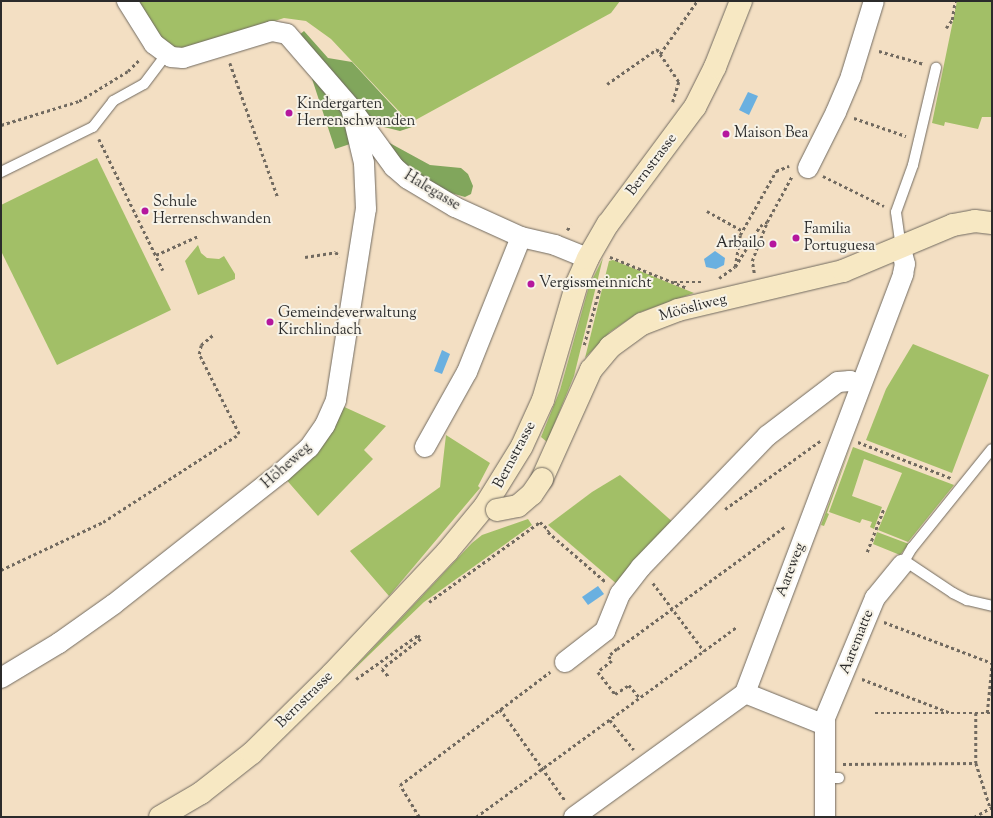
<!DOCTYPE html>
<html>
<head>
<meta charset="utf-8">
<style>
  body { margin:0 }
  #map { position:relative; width:993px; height:818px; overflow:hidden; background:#f3dfc3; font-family:"Sorts Mill Goudy",serif }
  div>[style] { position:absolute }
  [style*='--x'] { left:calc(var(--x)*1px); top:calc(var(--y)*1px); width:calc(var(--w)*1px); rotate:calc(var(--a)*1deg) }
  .green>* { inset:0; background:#a2bf67 }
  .forest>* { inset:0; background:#81a65c }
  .water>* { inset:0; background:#6ab0e0 }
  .path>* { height:2.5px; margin-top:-1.25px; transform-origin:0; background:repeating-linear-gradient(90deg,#716a60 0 3px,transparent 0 6px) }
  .roads { filter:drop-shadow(0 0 1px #716a60) drop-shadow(0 0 1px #716a60) }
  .lane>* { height:10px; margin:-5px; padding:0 5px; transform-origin:5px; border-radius:5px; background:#fff }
  .street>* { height:20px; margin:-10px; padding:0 10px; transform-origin:10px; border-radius:10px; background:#fff }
  .secondary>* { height:22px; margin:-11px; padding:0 11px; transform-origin:11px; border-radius:11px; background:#f7e8c3 }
  .bridges { filter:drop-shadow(0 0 1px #716a60) drop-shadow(0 0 1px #716a60) }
  .secondary-bridge>* { height:22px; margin:-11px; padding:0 11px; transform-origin:11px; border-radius:11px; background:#f7e8c3 }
  .dots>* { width:11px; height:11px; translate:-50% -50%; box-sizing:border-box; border:2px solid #f7f3e8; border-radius:50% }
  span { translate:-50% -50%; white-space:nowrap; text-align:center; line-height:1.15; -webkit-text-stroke:4px #f7f3e8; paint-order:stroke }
  .poi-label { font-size:15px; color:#2b2b2b }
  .left { translate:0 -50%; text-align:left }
  .right { translate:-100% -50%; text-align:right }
  .street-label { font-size:15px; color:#2b2b2b }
  .frame { position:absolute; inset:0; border:2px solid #2b2b2b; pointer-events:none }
</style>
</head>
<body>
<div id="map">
  <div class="green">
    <div style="clip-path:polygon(136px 1px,620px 1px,611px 13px,410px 123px,331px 39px,306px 21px,284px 18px,182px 51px,169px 49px)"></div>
    <div style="clip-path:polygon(957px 1px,992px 1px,992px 117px,982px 117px,978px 129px,945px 122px,944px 126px,932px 123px)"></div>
    <div style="clip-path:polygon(97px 158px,171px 310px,57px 365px,1px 251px,1px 205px)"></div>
    <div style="clip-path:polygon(198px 245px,201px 253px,207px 258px,219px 259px,224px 256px,235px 274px,235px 279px,198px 295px,185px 261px)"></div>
    <div style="clip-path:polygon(603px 258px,574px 376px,547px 442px,541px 437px,560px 390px,589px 286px)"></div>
    <div style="clip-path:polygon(613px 260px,694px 293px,638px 313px,610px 332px,585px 358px,609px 261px)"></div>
    <div style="clip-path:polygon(913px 344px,989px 375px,952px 473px,866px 440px,886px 389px)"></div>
    <div style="clip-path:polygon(340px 405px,386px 426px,364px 450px,373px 459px,318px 516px,284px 477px)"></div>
    <div style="clip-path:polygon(446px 435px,490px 463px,478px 486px,480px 488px,389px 596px,350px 551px,440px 487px)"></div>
    <div style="clip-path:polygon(851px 445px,827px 513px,829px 514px,824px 526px,821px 525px)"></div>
    <div style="clip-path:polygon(853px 447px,954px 485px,908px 542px,878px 530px,902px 473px,864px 459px,852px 496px,882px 507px,874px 529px,870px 527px,872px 522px,862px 519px,860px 523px,829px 512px)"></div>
    <div style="clip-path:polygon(620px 475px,675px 524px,618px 585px,548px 525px,592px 492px)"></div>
    <div style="clip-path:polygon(957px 484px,900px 555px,873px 544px,877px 532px,909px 544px)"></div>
    <div style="clip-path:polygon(528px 519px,532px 525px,424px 602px,342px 681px,472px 543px,482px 535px)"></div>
  </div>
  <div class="forest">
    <div style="clip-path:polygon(304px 31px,328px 58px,352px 62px,412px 127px,400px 131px,372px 124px,353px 143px,335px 149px,298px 36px)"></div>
    <div style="clip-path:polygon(386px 141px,430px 165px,461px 168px,468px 174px,473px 186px,471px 194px,465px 197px,451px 193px,425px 181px,403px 163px)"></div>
  </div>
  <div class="water">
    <div style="clip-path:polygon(748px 92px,758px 96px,749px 115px,739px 110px)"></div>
    <div style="clip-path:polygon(715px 251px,725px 258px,724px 265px,716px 269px,706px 267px,704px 259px)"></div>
    <div style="clip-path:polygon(442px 350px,450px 354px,442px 374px,434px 371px)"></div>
    <div style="clip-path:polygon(598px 586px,604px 594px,588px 605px,582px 597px)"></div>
  </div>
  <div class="path">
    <div style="--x:946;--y:28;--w:10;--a:-53"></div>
    <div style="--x:952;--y:20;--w:19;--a:-81"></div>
    <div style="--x:879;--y:51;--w:47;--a:16.1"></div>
    <div style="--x:660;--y:54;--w:65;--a:-55.1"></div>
    <div style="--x:230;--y:63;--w:143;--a:70.4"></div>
    <div style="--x:607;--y:84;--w:61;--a:-35"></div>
    <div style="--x:657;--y:49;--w:40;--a:56"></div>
    <div style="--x:679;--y:82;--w:21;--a:107"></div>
    <div style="--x:854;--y:118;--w:55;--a:19.1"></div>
    <div style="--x:1;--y:125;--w:82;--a:-17.1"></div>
    <div style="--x:79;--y:101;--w:57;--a:-31.5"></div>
    <div style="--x:128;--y:71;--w:18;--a:-45"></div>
    <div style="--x:99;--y:139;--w:146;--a:64"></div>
    <div style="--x:823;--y:176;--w:68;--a:26.2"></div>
    <div style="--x:707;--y:211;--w:41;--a:29.1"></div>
    <div style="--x:567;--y:230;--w:6;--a:-51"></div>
    <div style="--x:156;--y:255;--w:46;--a:-24.3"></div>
    <div style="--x:305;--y:257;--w:31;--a:-9"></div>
    <div style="--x:336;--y:252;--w:6;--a:59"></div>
    <div style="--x:610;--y:257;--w:83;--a:21.9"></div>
    <div style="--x:735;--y:267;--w:32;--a:-81"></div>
    <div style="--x:740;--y:235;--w:73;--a:-60.6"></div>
    <div style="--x:776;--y:171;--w:14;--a:-21"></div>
    <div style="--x:754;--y:273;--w:12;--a:-99"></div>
    <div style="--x:752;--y:261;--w:42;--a:-69"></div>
    <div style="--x:767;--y:222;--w:52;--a:-61.5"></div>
    <div style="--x:719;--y:278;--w:19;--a:-35"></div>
    <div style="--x:735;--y:267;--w:48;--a:-58.6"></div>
    <div style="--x:760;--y:226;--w:8;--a:-30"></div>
    <div style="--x:674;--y:282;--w:29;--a:0"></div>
    <div style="--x:584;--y:345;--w:67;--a:-74.5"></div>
    <div style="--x:858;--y:442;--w:100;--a:21.2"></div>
    <div style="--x:725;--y:509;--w:117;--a:-35.6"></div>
    <div style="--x:867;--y:552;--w:47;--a:-68.9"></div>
    <div style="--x:1;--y:570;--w:113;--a:-25.2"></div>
    <div style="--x:103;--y:522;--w:162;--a:-32.9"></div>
    <div style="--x:239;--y:434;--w:89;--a:-116.6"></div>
    <div style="--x:199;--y:354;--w:9;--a:-77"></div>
    <div style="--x:201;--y:345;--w:17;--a:-40"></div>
    <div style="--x:653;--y:583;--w:85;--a:53.1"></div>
    <div style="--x:429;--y:602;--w:137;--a:-35.8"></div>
    <div style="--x:540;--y:522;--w:12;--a:42"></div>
    <div style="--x:549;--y:530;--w:2;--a:117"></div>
    <div style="--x:548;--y:532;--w:77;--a:40.8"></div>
    <div style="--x:884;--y:622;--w:116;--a:20.8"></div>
    <div style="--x:617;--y:649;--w:207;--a:-36.1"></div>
    <div style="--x:617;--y:649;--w:11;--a:139"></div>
    <div style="--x:609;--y:656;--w:6;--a:59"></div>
    <div style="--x:612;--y:661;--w:18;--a:142"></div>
    <div style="--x:598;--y:672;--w:28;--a:52"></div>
    <div style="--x:615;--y:694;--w:17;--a:-33"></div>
    <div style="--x:629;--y:685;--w:17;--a:50"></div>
    <div style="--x:356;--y:679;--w:76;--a:-35.4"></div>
    <div style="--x:418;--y:635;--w:5;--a:53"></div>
    <div style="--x:421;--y:639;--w:49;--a:142.4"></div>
    <div style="--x:382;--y:669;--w:12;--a:48"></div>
    <div style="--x:862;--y:679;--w:95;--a:20.9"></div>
    <div style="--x:951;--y:713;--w:41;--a:0"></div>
    <div style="--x:500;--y:709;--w:112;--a:54.5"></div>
    <div style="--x:875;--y:713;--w:73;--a:0"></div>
    <div style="--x:976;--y:713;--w:50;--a:90"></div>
    <div style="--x:976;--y:763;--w:46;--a:72.3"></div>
    <div style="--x:987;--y:713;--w:50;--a:-84.3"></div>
    <div style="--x:610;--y:720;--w:38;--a:51"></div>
    <div style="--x:843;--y:764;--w:133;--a:-0.4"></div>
    <div style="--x:419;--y:817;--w:37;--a:-121"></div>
    <div style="--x:400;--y:785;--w:188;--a:-37"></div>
    <div style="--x:476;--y:817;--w:323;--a:-36.1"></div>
    <div style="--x:929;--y:817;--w:45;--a:0"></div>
    <div style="--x:974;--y:817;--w:21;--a:-29"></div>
  </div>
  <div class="roads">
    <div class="lane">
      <div style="--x:1;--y:172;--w:102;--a:-26.1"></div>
      <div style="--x:93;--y:127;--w:33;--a:-52"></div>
      <div style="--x:113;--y:101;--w:35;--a:-29"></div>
      <div style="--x:144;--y:84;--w:36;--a:-53"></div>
      <div style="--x:901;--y:248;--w:36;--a:-98"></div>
      <div style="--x:896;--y:212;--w:50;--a:-70.1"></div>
      <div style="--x:913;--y:165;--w:100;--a:-76.7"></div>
      <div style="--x:905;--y:561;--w:58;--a:33.7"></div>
      <div style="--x:953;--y:593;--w:16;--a:27"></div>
      <div style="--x:967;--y:600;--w:26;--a:13"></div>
      <div style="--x:902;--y:565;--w:20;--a:-60"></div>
      <div style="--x:912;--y:548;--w:127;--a:-51.1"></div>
      <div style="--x:825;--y:778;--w:14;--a:0"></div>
    </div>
    <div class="street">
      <div style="--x:127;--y:1;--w:51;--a:57.9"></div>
      <div style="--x:154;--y:44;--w:21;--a:37"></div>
      <div style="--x:171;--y:57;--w:12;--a:5"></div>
      <div style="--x:183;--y:58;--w:93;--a:-16.9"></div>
      <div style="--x:272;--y:31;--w:15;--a:11"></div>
      <div style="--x:287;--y:34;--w:98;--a:49.1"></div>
      <div style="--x:351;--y:108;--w:73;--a:53.9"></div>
      <div style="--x:394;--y:167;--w:18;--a:41"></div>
      <div style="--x:408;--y:179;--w:55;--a:30.8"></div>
      <div style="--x:455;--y:207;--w:72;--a:24.4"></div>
      <div style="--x:521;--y:237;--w:35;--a:13"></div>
      <div style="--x:555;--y:245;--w:35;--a:22"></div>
      <div style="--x:808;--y:168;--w:63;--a:-63.4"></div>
      <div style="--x:836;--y:112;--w:39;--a:-67"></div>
      <div style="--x:851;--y:76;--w:78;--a:-73"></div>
      <div style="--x:425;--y:447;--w:86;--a:-60.8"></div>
      <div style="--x:467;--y:372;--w:145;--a:-68.2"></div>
      <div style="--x:565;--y:662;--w:51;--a:-37.8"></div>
      <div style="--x:605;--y:631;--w:40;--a:-68"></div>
      <div style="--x:620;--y:594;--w:34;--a:-52"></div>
      <div style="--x:641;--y:567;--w:182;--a:-46.1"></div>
      <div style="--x:767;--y:436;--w:89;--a:-37.3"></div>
      <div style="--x:838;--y:382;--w:12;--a:-5"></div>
      <div style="--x:850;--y:381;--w:11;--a:22"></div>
      <div style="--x:1;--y:678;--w:68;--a:-31.1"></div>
      <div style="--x:59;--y:643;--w:67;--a:-35.3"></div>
      <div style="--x:114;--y:604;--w:214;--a:-38.2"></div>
      <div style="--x:282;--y:472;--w:36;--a:-42"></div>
      <div style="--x:309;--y:448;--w:28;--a:-55"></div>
      <div style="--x:325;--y:425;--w:27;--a:-66"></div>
      <div style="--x:336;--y:400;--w:193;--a:-81.1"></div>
      <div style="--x:366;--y:209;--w:46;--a:-92.5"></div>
      <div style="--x:364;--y:163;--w:57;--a:-103.3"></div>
      <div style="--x:745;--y:693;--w:86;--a:21.8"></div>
      <div style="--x:825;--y:725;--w:92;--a:90"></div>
      <div style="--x:825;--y:725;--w:7;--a:-90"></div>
      <div style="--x:825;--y:718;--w:130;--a:-67.4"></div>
      <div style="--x:875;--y:598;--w:43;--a:-50.7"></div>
      <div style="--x:574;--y:817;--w:211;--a:-35.9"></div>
      <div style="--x:745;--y:693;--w:448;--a:-69.3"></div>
      <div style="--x:903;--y:274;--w:10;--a:-79"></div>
      <div style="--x:905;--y:264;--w:16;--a:-105"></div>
    </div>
    <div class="secondary">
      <div style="--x:542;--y:479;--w:120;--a:-65.8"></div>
      <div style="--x:591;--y:370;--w:30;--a:-50"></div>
      <div style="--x:610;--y:347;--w:39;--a:-36"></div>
      <div style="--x:642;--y:324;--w:39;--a:-21"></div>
      <div style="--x:678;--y:310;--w:170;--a:-13.3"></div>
      <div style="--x:843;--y:271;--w:119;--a:-22.7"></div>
      <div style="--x:953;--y:225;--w:22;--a:-10"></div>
      <div style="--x:975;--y:221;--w:17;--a:7"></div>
      <div style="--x:160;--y:817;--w:48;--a:-30.3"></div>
      <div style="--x:201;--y:793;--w:65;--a:-38.1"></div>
      <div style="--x:252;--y:753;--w:112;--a:-44.6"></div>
      <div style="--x:332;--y:674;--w:168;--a:-46.7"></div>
      <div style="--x:447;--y:552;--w:60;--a:-50.4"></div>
      <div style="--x:485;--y:506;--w:70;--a:-58.3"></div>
      <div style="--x:522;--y:446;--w:51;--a:-65.5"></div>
      <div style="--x:543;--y:400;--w:122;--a:-73.8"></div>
      <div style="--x:577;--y:283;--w:27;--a:-66"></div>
      <div style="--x:588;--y:258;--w:39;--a:-60"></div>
      <div style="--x:608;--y:224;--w:146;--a:-53.4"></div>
      <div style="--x:695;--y:107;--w:45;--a:-63.4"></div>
      <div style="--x:715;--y:67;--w:71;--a:-68.5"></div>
    </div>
  </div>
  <div class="bridges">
    <div class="secondary-bridge">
      <div style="--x:497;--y:510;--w:21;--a:-11"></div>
      <div style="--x:518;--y:506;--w:18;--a:-41"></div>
      <div style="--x:532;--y:494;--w:18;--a:-56"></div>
    </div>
  </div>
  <div class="dots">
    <div style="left:289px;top:113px;background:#b5179e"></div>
    <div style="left:726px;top:134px;background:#b5179e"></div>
    <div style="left:145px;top:211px;background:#b5179e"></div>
    <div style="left:796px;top:238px;background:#b5179e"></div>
    <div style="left:773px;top:244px;background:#b5179e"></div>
    <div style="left:531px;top:284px;background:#b5179e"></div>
    <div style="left:270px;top:322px;background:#b5179e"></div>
  </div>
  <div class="poi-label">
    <span class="left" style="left:297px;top:113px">Kindergarten<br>Herrenschwanden</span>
    <span class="left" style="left:734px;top:134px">Maison Bea</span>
    <span class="left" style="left:153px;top:211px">Schule<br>Herrenschwanden</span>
    <span class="left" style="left:804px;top:238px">Familia<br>Portuguesa</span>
    <span class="right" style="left:765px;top:244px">Arbailo</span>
    <span class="left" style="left:539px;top:284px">Vergissmeinnicht</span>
    <span class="left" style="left:278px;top:322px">Gemeindeverwaltung<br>Kirchlindach</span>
  </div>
  <div class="street-label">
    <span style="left:652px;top:165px;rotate:-53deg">Bernstrasse</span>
    <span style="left:432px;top:191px;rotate:31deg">Halegasse</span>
    <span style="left:693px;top:308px;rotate:-15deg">Möösliweg</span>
    <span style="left:515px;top:455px;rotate:-62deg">Bernstrasse</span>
    <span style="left:287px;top:466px;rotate:-42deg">Höheweg</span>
    <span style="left:791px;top:570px;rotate:-69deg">Aareweg</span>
    <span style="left:857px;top:642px;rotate:-68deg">Aarematte</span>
    <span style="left:305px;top:700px;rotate:-45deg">Bernstrasse</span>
  </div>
  <div class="frame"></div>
</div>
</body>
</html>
